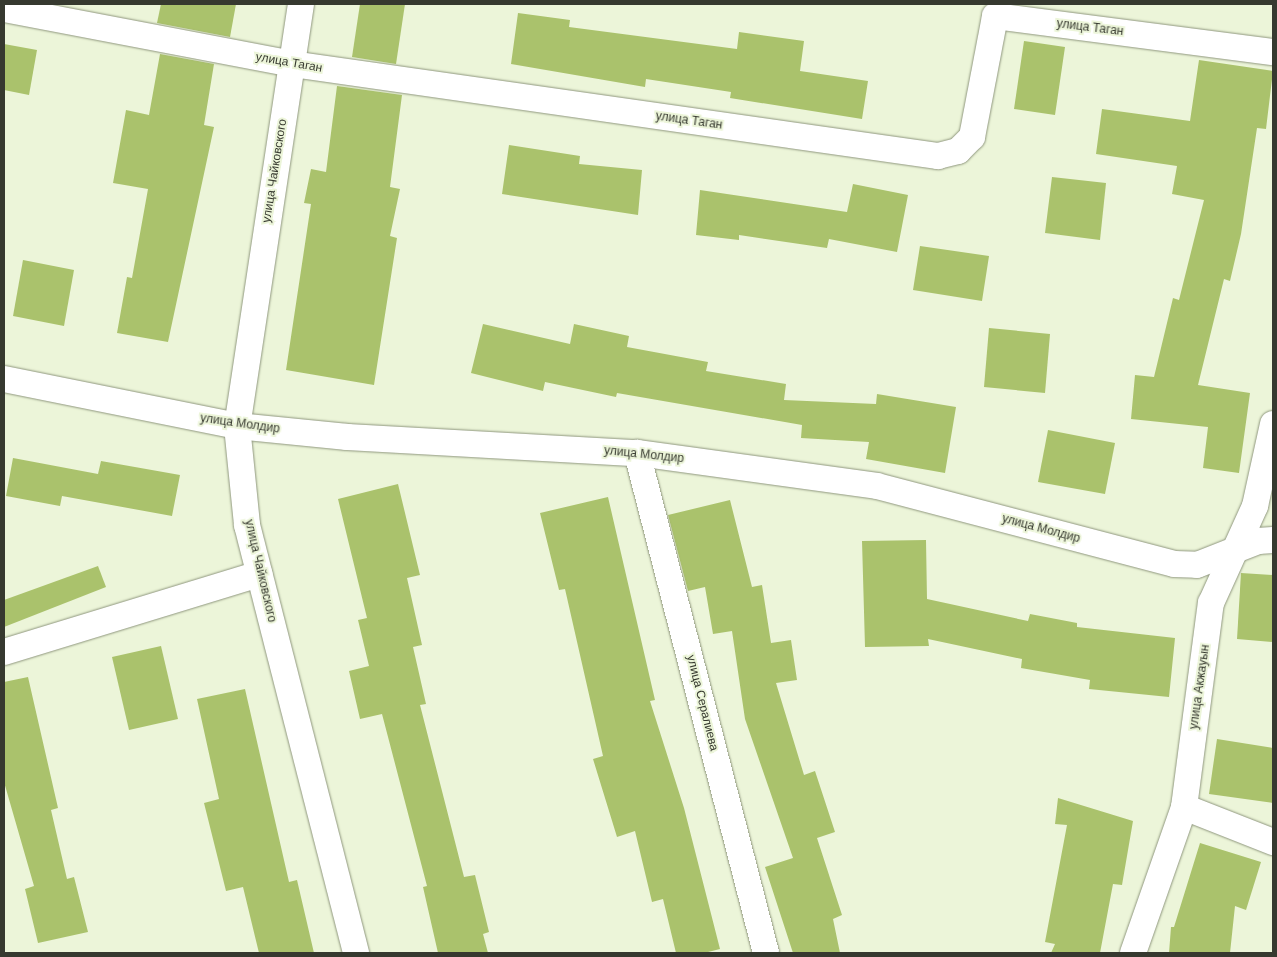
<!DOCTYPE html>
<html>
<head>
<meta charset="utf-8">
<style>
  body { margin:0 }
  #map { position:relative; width:1277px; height:957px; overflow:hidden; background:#ecf5d9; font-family:Helvetica,sans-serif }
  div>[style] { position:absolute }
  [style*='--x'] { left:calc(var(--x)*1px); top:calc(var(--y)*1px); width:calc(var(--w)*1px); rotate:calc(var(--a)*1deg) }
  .building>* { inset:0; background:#aac26c }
  .roads { filter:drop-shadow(0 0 1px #8f977e) drop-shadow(0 0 1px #8f977e) }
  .minor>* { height:26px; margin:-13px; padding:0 13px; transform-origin:13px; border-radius:13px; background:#fff }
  span { translate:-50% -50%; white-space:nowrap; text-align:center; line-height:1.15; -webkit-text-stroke:4px #ecf5d9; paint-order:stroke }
  .street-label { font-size:12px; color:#36392f }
  .frame { position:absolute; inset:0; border:5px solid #36392f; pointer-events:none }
</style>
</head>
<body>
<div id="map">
  <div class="building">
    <div style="clip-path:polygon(161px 4px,236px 4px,230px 37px,157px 23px)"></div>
    <div style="clip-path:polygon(360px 4px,405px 4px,396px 64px,352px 57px)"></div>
    <div style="clip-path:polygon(518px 13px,570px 20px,569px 27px,737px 49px,739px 32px,804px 41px,800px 71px,868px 81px,862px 119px,730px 98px,731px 92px,646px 79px,645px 87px,511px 64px)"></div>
    <div style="clip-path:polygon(1024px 41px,1065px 47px,1055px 115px,1014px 109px)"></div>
    <div style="clip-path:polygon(4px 44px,37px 50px,29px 95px,4px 90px)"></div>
    <div style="clip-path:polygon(160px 54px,214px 64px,204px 125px,214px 127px,168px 342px,117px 333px,127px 277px,132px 278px,148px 189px,113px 183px,126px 110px,149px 115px)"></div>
    <div style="clip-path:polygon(1199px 60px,1273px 71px,1266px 129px,1257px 128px,1241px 234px,1230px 281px,1224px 279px,1198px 385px,1250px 393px,1239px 473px,1203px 468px,1208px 427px,1131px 419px,1135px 375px,1154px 377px,1173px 298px,1179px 300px,1204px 200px,1172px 194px,1177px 166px,1096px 154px,1102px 109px,1190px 121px)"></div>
    <div style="clip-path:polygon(337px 86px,402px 95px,390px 187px,400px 189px,390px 236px,397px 238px,374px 385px,286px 370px,311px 204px,304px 203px,311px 169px,326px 172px)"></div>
    <div style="clip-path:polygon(509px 145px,580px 156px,579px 164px,642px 170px,638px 215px,502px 194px)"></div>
    <div style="clip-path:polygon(1052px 177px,1106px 183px,1100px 240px,1045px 233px)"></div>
    <div style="clip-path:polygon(853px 184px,908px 195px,897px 252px,829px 239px,827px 248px,739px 235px,739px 240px,696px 235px,700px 190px,847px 212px)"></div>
    <div style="clip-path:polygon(920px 246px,989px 256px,982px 301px,913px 290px)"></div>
    <div style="clip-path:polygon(23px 260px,74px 270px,64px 326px,13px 316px)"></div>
    <div style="clip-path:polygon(483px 324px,570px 344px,574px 324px,629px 336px,627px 347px,708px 362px,706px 371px,786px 384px,784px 400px,876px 404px,877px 394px,956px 407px,945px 473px,866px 459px,869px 442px,801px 438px,802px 425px,617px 393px,616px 397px,545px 382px,543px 391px,471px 373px)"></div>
    <div style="clip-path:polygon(989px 328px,1050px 334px,1045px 393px,984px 387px)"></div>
    <div style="clip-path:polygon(1048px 430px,1115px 443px,1105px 494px,1038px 482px)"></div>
    <div style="clip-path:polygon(13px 458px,98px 474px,101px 461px,180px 475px,172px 516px,62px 496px,60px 506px,6px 496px)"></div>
    <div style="clip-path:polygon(398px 484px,420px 575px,407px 578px,422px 645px,413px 647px,426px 704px,420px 705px,464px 877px,475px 875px,489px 932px,483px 934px,488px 953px,438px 953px,423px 887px,427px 886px,382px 714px,360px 719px,349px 671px,369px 666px,358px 620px,367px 618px,338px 499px)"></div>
    <div style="clip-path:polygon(608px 497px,655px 700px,650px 701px,684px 808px,720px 949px,704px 953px,676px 953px,663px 899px,652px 902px,635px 831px,617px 837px,593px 759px,603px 756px,565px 589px,559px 590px,540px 513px)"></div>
    <div style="clip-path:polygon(730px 500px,752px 587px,762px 585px,771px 643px,791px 640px,797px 680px,776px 683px,804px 775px,815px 771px,835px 832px,817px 838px,842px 915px,833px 919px,840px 953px,793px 953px,765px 867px,793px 858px,745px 719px,732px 631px,713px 634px,705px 587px,688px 591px,668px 515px)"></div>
    <div style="clip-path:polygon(926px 540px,927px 599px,1028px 621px,1030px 614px,1077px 623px,1077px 627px,1175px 638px,1169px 697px,1089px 689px,1090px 680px,1021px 668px,1022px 659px,928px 639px,929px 646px,865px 647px,862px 541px)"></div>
    <div style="clip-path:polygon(98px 566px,106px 587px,4px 627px,4px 600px)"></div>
    <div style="clip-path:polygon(1241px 573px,1273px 575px,1273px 642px,1237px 639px)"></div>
    <div style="clip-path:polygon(161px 646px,178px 719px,129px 730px,112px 657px)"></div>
    <div style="clip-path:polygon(28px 677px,58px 808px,51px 810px,67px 879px,74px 877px,88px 932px,38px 943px,25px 889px,34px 886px,4px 782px,4px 682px)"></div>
    <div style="clip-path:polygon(245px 689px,289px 882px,297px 880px,314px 953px,259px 953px,243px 887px,226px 891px,204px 803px,219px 799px,197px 699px)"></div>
    <div style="clip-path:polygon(1217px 739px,1273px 748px,1273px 803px,1209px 794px)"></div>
    <div style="clip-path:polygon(1058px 798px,1133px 821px,1122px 885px,1113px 884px,1100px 953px,1051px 953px,1055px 944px,1045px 942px,1067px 825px,1055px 824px)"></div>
    <div style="clip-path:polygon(1200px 843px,1261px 862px,1246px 910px,1235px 906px,1230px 953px,1169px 953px,1171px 927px,1174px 927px)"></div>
  </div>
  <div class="roads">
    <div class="minor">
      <div style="--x:301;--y:4;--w:427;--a:98.6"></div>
      <div style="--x:237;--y:426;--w:100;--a:84.2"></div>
      <div style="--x:247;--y:525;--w:442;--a:75.7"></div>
      <div style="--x:4;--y:9;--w:293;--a:10.8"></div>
      <div style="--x:292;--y:64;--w:653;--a:8.11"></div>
      <div style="--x:938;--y:156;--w:21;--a:-14"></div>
      <div style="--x:958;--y:151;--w:20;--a:-45"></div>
      <div style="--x:972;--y:137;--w:123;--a:-79.2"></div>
      <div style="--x:995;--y:16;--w:280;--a:7.4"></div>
      <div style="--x:4;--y:379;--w:238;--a:11.4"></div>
      <div style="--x:237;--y:426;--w:111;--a:5.7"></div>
      <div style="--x:347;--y:437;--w:290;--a:3.2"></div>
      <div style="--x:637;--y:453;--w:242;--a:7.8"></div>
      <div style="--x:877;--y:486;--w:307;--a:14.7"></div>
      <div style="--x:1174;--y:564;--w:23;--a:2"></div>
      <div style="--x:1197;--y:565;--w:66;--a:-21.5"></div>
      <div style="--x:1258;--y:541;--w:15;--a:-4"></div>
      <div style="--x:637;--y:453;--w:516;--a:75.53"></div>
      <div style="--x:4;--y:652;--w:267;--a:-17"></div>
      <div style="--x:1184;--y:807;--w:96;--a:21.5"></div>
      <div style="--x:1133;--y:953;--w:155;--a:-70.7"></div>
      <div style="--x:1184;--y:807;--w:206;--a:-82.5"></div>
      <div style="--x:1211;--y:603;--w:107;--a:-65.6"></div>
      <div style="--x:1255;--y:506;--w:84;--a:-77.6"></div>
    </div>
  </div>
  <div class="street-label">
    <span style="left:1090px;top:28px;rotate:7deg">улица Таган</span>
    <span style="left:289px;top:63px;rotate:10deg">улица Таган</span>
    <span style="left:689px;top:121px;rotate:8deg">улица Таган</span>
    <span style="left:275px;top:171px;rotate:-81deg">улица Чайковского</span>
    <span style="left:240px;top:424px;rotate:8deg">улица Молдир</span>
    <span style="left:644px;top:455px;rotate:6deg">улица Молдир</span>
    <span style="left:1041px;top:529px;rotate:15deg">улица Молдир</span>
    <span style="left:260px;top:571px;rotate:77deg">улица Чайковского</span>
    <span style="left:1200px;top:687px;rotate:-82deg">улица Акжауын</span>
    <span style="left:702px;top:703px;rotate:76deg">улица Сералиева</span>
  </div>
  <div class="frame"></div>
</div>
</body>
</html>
